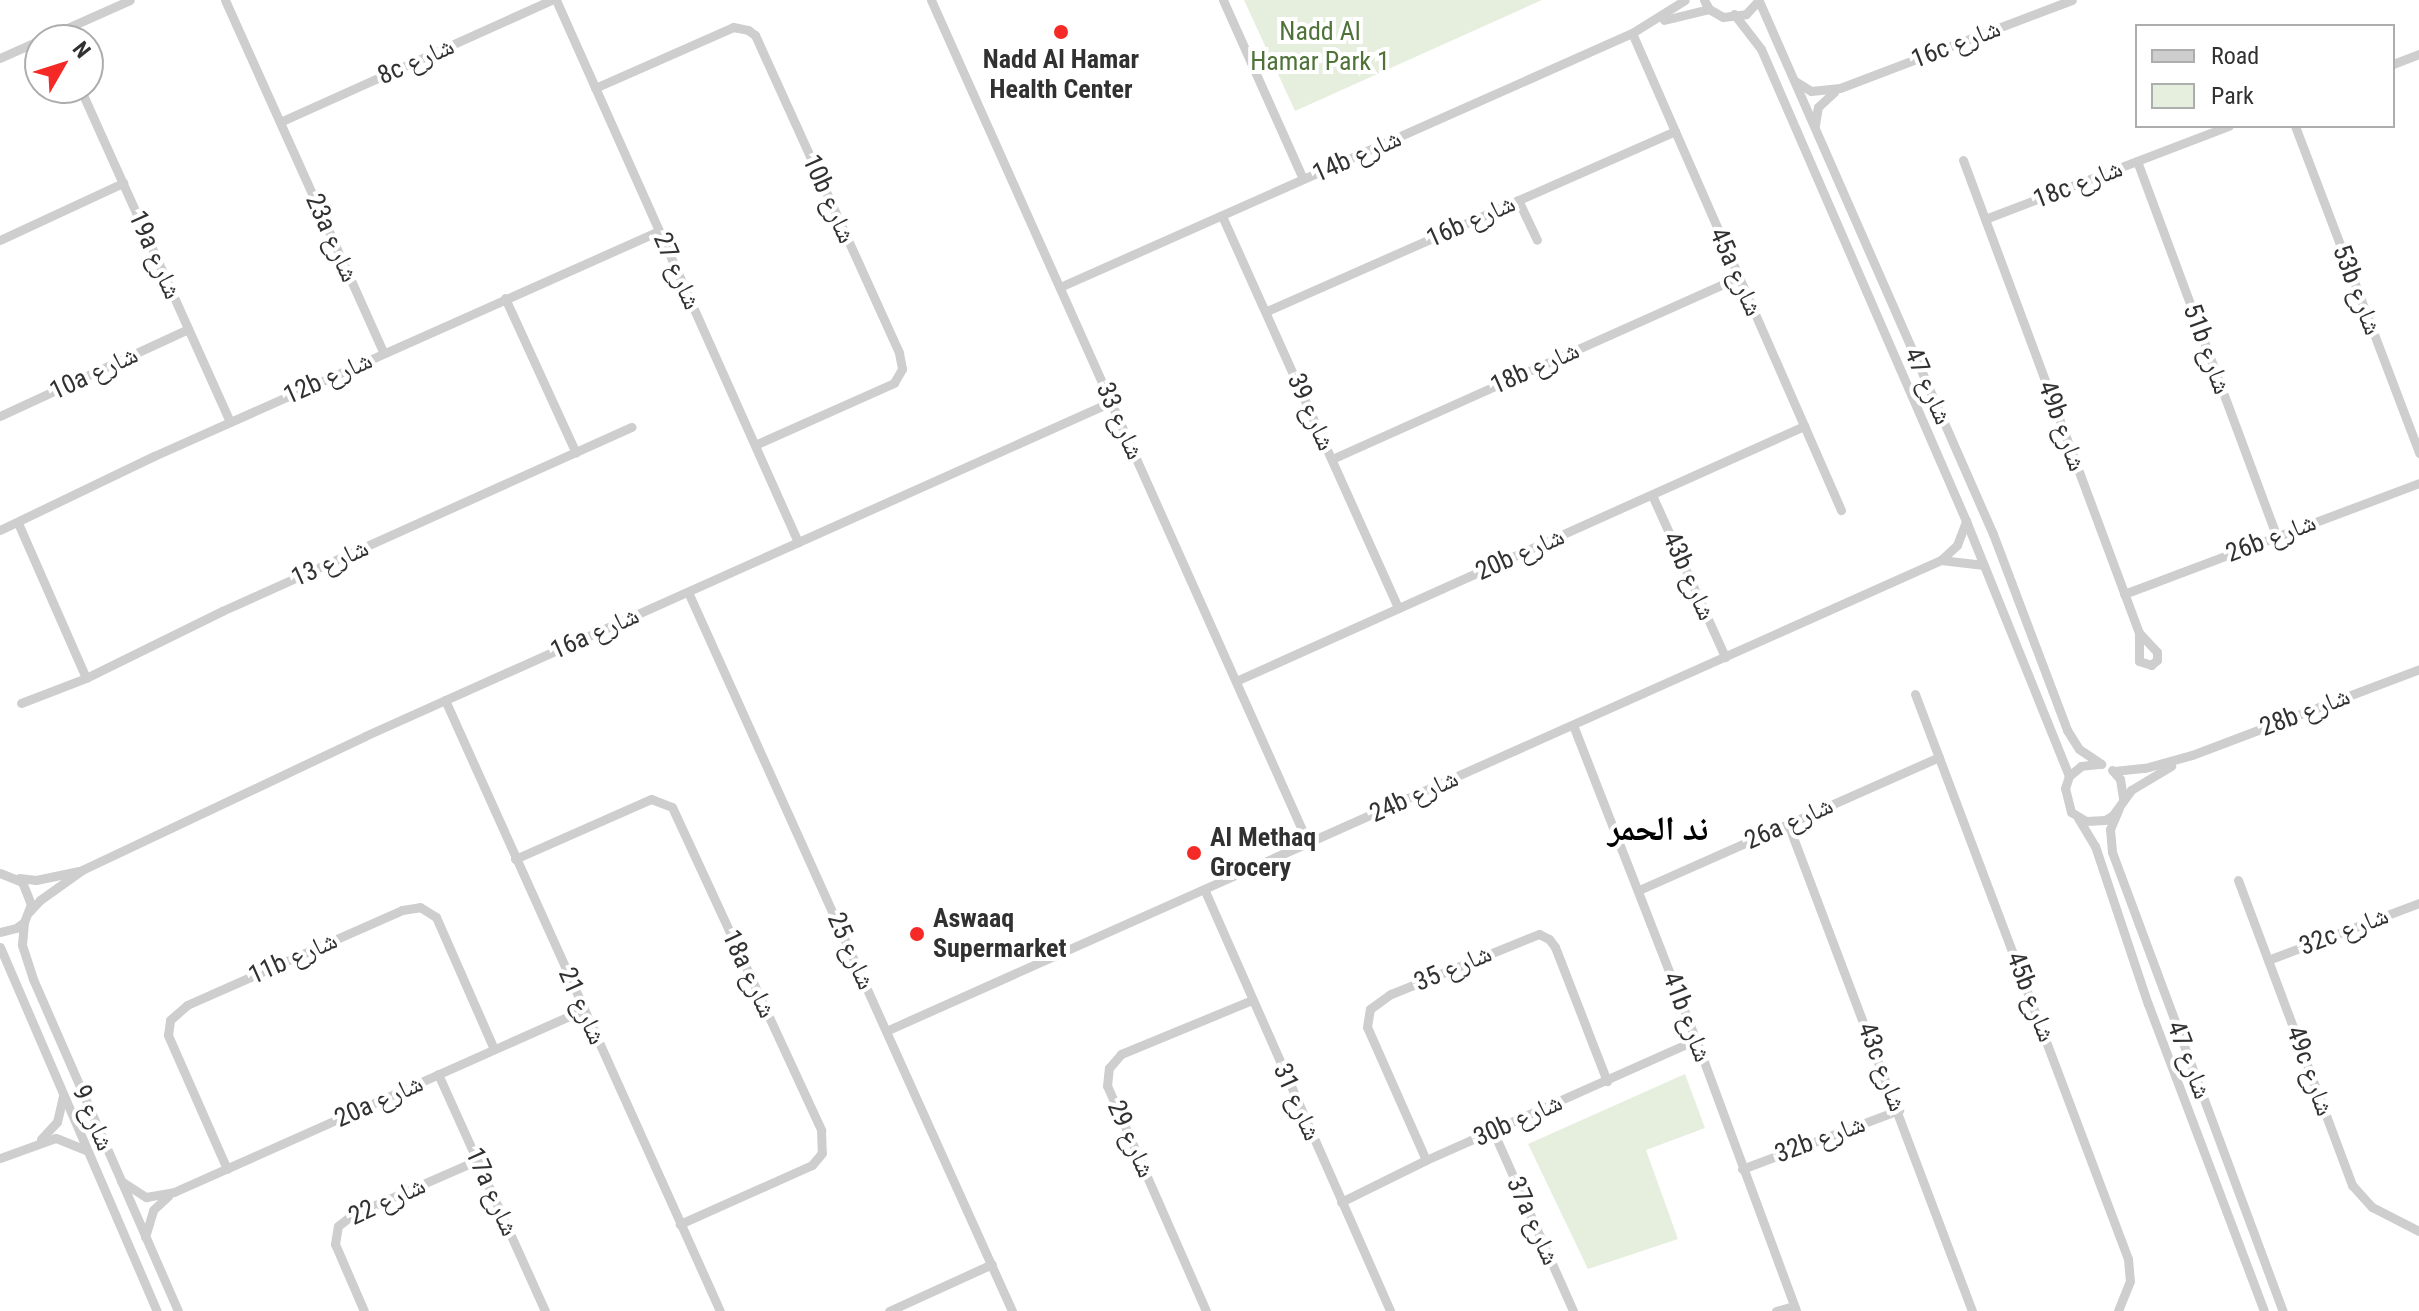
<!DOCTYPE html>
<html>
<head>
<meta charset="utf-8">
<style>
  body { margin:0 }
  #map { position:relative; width:2419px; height:1311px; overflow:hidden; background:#fff; font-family:"Roboto Condensed","Noto Naskh Arabic",sans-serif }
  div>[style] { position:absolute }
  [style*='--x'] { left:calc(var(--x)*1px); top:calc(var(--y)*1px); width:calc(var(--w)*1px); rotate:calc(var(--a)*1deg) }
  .green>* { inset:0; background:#e6efde }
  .minor>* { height:9px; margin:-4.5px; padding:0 4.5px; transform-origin:4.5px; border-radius:4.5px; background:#cecece }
  .dots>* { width:22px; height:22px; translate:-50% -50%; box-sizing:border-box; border:4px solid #fff; border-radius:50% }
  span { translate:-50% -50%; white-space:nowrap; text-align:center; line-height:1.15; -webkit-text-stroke:8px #fff; paint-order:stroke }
  .park-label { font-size:26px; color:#4f7239 }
  .street-label { font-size:26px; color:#313131 }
  .poi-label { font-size:26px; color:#313131; font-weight:700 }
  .left { translate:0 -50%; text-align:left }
  .district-label { font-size:34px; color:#000; font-weight:700 }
  .legend { position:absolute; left:2135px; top:24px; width:260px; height:104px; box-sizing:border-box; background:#fff; border:2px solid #adadad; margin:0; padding:10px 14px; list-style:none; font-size:24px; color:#313131 }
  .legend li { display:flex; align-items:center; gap:16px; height:40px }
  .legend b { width:40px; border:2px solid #adadad }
  .north { position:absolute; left:24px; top:24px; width:80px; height:80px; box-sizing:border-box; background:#fff; border:2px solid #adadad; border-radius:50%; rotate:51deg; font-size:22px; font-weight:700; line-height:32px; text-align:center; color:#313131 }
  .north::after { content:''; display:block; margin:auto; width:28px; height:36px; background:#f52926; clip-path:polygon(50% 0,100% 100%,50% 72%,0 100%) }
</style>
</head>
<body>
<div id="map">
  <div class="green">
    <div style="clip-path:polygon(1244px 0,1542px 0,1295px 111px)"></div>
    <div style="clip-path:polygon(1685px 1074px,1705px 1128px,1646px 1150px,1678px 1239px,1588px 1269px,1528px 1144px)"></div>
  </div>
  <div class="minor">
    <div style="--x:225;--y:0;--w:387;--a:65.8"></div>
    <div style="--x:556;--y:0;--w:594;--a:65.94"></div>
    <div style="--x:931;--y:0;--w:923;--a:65.91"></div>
    <div style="--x:1223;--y:0;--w:196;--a:65.9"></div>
    <div style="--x:1704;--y:0;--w:10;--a:61"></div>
    <div style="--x:1709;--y:9;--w:16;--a:30"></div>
    <div style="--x:1723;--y:17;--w:23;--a:-7"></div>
    <div style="--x:1746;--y:14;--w:19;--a:-47"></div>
    <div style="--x:1759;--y:1;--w:582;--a:66.3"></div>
    <div style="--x:1993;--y:534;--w:210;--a:69.3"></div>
    <div style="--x:2067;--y:730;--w:22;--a:58"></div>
    <div style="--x:2079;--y:749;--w:27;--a:34"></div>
    <div style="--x:1734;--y:14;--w:44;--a:52.4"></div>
    <div style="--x:1761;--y:49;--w:515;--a:66.52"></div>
    <div style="--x:1966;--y:521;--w:275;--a:68"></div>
    <div style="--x:1664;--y:20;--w:46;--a:-13.7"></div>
    <div style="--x:1632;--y:33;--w:521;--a:66.34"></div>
    <div style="--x:0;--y:58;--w:142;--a:-24"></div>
    <div style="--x:2393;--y:64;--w:28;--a:-21"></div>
    <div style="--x:1795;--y:81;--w:19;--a:32"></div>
    <div style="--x:1811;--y:91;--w:29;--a:-6"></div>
    <div style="--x:1840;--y:88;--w:248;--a:-20.8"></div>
    <div style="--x:80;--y:88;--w:366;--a:65.8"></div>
    <div style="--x:595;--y:88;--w:151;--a:-23.8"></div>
    <div style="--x:733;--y:27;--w:15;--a:11"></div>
    <div style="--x:748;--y:30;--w:9;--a:36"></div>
    <div style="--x:755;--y:35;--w:349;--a:65.6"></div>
    <div style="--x:899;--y:353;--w:16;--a:79"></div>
    <div style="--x:902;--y:369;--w:16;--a:120"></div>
    <div style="--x:894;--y:383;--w:152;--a:156"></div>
    <div style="--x:280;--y:122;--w:297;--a:-24.2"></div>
    <div style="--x:1815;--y:125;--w:18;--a:-81"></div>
    <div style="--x:1818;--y:107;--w:22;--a:-43"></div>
    <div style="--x:2295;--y:126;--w:350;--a:69.2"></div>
    <div style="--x:1963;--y:160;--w:505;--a:69.59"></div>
    <div style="--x:2139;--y:633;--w:28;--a:90"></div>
    <div style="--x:2139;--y:661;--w:13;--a:18"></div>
    <div style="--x:2151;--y:665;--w:8;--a:-40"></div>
    <div style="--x:2157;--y:660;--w:8;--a:-90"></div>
    <div style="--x:2157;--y:652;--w:26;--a:-133"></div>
    <div style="--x:2137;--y:161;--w:401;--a:69.6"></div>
    <div style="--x:1518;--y:200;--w:44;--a:64.6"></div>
    <div style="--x:1222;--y:216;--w:430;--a:65.8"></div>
    <div style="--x:1985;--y:219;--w:261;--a:-20.9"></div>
    <div style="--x:0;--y:240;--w:136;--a:-24.9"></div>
    <div style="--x:1060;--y:287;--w:626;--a:-23.94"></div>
    <div style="--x:1632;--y:33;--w:62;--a:-31.9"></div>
    <div style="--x:505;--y:298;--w:170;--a:65.4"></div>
    <div style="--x:1267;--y:311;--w:446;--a:-23.8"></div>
    <div style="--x:0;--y:416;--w:207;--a:-24.8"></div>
    <div style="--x:1332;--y:459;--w:445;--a:-24.1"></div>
    <div style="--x:1652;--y:495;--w:178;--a:65.7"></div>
    <div style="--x:18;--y:523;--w:169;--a:66.3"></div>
    <div style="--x:0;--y:530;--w:171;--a:-25.7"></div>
    <div style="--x:154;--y:456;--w:553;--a:-24.02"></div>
    <div style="--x:1941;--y:560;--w:43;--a:6.6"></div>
    <div style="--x:688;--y:592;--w:789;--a:65.74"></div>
    <div style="--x:2124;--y:594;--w:315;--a:-20.6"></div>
    <div style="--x:1236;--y:681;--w:623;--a:-24.18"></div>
    <div style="--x:1915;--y:694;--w:604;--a:69.34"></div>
    <div style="--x:2128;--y:1259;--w:22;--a:85"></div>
    <div style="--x:2130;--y:1281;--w:32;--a:112"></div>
    <div style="--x:445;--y:700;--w:670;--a:65.77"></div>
    <div style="--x:21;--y:703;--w:70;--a:-21"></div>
    <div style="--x:86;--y:678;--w:152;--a:-26.2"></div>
    <div style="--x:222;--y:611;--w:449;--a:-24.2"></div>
    <div style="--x:1573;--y:725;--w:338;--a:68.7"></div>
    <div style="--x:1696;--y:1040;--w:289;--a:69.7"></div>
    <div style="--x:2099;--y:764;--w:18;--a:174"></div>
    <div style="--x:2081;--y:766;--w:16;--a:140"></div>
    <div style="--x:2069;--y:776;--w:13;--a:108"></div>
    <div style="--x:2065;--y:788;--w:25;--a:76"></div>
    <div style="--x:2071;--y:812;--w:17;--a:31"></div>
    <div style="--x:2086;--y:821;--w:19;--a:-3"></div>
    <div style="--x:2105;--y:820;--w:9;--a:-32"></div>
    <div style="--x:2113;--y:815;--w:31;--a:-54"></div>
    <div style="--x:2131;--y:790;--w:47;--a:-31"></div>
    <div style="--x:2112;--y:770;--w:12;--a:48"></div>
    <div style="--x:2120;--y:779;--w:20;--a:81"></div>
    <div style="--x:2114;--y:771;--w:31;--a:-6"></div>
    <div style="--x:2145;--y:768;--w:49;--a:-15.5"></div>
    <div style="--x:2192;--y:755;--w:243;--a:-20.7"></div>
    <div style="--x:2119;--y:808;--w:23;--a:113"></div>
    <div style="--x:2110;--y:829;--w:23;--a:85"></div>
    <div style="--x:2112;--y:852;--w:490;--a:69.6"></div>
    <div style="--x:2078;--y:818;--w:33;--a:59"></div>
    <div style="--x:2095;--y:846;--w:167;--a:71.5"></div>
    <div style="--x:2148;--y:1004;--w:328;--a:69.3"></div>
    <div style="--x:1788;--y:824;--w:521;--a:69.3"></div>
    <div style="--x:515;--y:859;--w:149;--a:-23.8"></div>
    <div style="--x:651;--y:799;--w:22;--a:21"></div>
    <div style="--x:672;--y:807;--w:356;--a:65.2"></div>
    <div style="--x:821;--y:1130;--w:23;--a:88"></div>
    <div style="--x:822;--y:1153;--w:16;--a:130"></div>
    <div style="--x:812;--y:1165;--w:145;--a:155.9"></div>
    <div style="--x:0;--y:873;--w:24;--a:22"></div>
    <div style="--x:22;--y:882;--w:24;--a:68"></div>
    <div style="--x:31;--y:904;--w:19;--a:111"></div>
    <div style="--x:24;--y:922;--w:10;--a:143"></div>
    <div style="--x:16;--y:928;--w:16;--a:166"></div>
    <div style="--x:19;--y:878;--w:17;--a:7"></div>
    <div style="--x:36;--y:880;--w:44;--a:-11.8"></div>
    <div style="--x:2238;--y:880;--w:326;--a:69.5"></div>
    <div style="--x:2352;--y:1185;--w:30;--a:48"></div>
    <div style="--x:2372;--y:1207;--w:53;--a:27.1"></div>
    <div style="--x:1639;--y:890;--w:328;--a:-23.9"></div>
    <div style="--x:1205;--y:891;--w:459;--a:66.2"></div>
    <div style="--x:29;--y:912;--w:16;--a:-47"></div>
    <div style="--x:40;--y:900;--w:52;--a:-35.5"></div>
    <div style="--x:82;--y:870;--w:313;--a:-25.3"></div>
    <div style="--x:365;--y:736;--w:817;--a:-24.12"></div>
    <div style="--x:24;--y:922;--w:23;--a:95"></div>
    <div style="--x:22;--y:945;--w:36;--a:72"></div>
    <div style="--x:33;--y:979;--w:362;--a:66.4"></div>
    <div style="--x:0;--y:947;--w:396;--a:66.7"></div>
    <div style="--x:2268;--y:960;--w:161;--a:-20.7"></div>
    <div style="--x:886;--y:1031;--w:1155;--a:-24.06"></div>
    <div style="--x:1941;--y:560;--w:22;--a:-43"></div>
    <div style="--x:1957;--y:545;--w:26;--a:-69"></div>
    <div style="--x:438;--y:1074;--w:260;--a:65.7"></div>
    <div style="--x:1493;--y:1131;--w:197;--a:66"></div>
    <div style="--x:41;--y:1139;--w:23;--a:-47"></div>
    <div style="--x:57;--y:1122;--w:26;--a:-77"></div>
    <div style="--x:0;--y:1158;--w:59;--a:-19.7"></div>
    <div style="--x:56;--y:1138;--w:32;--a:22"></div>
    <div style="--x:1426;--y:1160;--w:145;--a:-113.9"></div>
    <div style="--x:1367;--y:1027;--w:18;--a:-81"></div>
    <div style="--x:1370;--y:1009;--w:26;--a:-36"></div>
    <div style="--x:1391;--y:994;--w:160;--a:-22.1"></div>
    <div style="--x:1539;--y:934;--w:11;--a:27"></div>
    <div style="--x:1549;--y:939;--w:10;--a:53"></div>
    <div style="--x:1555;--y:947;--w:144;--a:68.8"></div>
    <div style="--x:227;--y:1169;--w:146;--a:-113.8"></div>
    <div style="--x:168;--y:1035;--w:15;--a:-82"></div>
    <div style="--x:170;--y:1020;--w:23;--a:-41"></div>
    <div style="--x:187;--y:1005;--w:235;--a:-23.8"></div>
    <div style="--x:402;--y:910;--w:18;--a:-9"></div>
    <div style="--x:420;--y:907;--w:19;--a:32"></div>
    <div style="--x:436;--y:917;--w:144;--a:66.3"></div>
    <div style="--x:1742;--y:1169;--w:168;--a:-20.6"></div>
    <div style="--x:121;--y:1181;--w:30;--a:33"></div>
    <div style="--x:146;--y:1197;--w:28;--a:-10"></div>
    <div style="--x:174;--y:1192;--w:448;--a:-24"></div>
    <div style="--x:1341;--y:1202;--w:95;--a:-26.3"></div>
    <div style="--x:1426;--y:1160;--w:295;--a:-24"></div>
    <div style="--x:145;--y:1237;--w:28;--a:-73"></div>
    <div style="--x:153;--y:1210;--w:21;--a:-43"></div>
    <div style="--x:364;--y:1311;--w:73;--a:-113.4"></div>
    <div style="--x:335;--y:1244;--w:18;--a:-81"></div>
    <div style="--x:338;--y:1226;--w:18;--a:-38"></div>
    <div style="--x:352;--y:1215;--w:137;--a:-23.6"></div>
    <div style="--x:889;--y:1311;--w:113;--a:-24.5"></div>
    <div style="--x:1206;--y:1311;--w:246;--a:-113.7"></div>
    <div style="--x:1107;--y:1086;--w:18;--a:-84"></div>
    <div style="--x:1109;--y:1068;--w:18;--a:-49"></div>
    <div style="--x:1121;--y:1054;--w:142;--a:-22.4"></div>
    <div style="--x:1776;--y:1311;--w:19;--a:-16"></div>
  </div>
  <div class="dots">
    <div style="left:1061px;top:32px;background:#f52926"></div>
    <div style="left:1194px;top:853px;background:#f52926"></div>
    <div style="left:917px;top:934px;background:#f52926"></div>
  </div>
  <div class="park-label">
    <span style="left:1320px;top:47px">Nadd Al<br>Hamar Park 1</span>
  </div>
  <div class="street-label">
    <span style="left:1956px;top:44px;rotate:-21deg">16c شارع</span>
    <span style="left:416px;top:61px;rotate:-24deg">8c شارع</span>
    <span style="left:1357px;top:156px;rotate:-24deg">14b شارع</span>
    <span style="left:2078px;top:184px;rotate:-21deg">18c شارع</span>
    <span style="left:829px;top:199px;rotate:66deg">10b شارع</span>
    <span style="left:1471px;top:221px;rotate:-24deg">16b شارع</span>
    <span style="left:332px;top:238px;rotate:66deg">23a شارع</span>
    <span style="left:155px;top:255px;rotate:66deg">19a شارع</span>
    <span style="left:677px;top:271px;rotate:66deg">شارع 27</span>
    <span style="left:1736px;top:272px;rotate:66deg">45a شارع</span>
    <span style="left:2357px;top:290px;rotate:69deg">53b شارع</span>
    <span style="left:2207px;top:349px;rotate:70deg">51b شارع</span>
    <span style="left:1535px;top:368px;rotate:-24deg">18b شارع</span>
    <span style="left:94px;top:373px;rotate:-25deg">10a شارع</span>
    <span style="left:328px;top:378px;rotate:-24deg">12b شارع</span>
    <span style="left:1928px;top:386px;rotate:66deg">شارع 47</span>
    <span style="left:1311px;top:412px;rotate:66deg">شارع 39</span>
    <span style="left:1120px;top:421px;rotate:66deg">شارع 33</span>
    <span style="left:2062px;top:426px;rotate:70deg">49b شارع</span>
    <span style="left:2271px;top:538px;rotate:-21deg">26b شارع</span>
    <span style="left:1520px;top:554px;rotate:-24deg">20b شارع</span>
    <span style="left:330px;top:563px;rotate:-24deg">شارع 13</span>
    <span style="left:1689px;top:576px;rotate:66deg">43b شارع</span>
    <span style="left:595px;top:633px;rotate:-24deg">16a شارع</span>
    <span style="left:2305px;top:712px;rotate:-21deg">28b شارع</span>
    <span style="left:1414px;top:796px;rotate:-24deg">24b شارع</span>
    <span style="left:1789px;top:823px;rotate:-24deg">26a شارع</span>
    <span style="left:2344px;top:931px;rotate:-21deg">32c شارع</span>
    <span style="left:851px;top:951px;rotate:66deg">شارع 25</span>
    <span style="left:293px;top:958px;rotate:-24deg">11b شارع</span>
    <span style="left:1453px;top:968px;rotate:-23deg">شارع 35</span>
    <span style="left:749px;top:974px;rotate:65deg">18a شارع</span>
    <span style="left:2031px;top:997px;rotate:69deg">45b شارع</span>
    <span style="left:582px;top:1006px;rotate:66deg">شارع 21</span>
    <span style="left:1687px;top:1017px;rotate:69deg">41b شارع</span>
    <span style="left:2189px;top:1060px;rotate:69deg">شارع 47</span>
    <span style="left:1882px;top:1067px;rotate:69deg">43c شارع</span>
    <span style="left:2310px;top:1071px;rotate:70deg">49c شارع</span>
    <span style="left:379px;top:1101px;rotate:-24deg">20a شارع</span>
    <span style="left:1297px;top:1102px;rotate:66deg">شارع 31</span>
    <span style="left:93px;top:1118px;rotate:67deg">شارع 9</span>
    <span style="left:1518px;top:1120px;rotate:-24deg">30b شارع</span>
    <span style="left:1131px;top:1139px;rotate:66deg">شارع 29</span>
    <span style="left:1820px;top:1139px;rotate:-20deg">32b شارع</span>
    <span style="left:492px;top:1192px;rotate:66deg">17a شارع</span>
    <span style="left:387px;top:1201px;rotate:-25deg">شارع 22</span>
    <span style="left:1533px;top:1221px;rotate:66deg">37a شارع</span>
  </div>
  <div class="poi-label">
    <span style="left:1061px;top:75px">Nadd Al Hamar<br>Health Center</span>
    <span class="left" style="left:1210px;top:853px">Al Methaq<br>Grocery</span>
    <span class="left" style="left:933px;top:934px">Aswaaq<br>Supermarket</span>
  </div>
  <div class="district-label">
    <span style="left:1658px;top:829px">ند الحمر</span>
  </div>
  <ul class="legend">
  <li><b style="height:10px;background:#cecece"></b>Road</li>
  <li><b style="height:22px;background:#e6efde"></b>Park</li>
  </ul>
  <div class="north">N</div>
</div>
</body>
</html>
